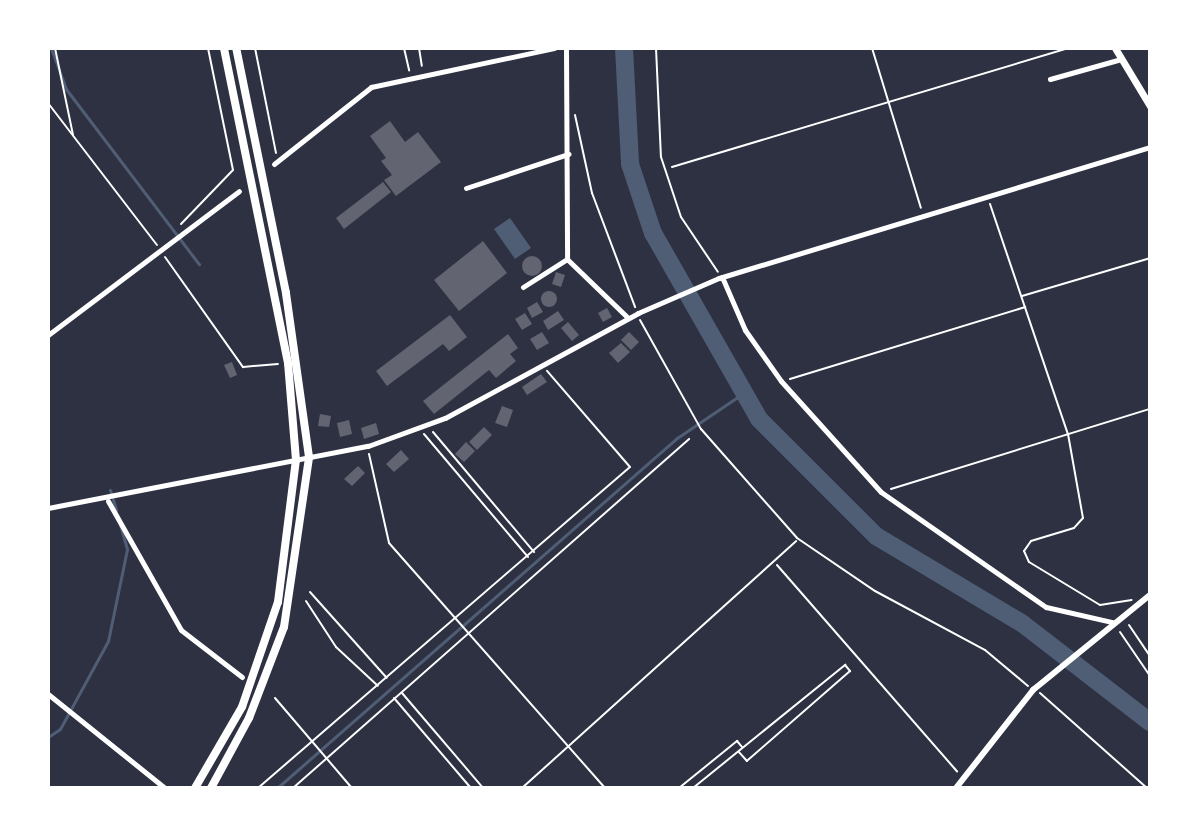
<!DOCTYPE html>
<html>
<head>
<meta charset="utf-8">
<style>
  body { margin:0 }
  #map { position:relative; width:1198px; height:836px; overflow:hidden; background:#2d3142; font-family:"DejaVu Sans",sans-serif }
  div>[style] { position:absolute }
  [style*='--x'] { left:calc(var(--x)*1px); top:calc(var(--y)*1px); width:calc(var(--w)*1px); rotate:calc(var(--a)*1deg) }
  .water>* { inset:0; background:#4f5d75 }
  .stream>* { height:3px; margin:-1.5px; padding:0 1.5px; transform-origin:1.5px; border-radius:1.5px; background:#4f5d75 }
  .river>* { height:18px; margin:-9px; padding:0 9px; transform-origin:9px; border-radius:9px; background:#4f5d75 }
  .building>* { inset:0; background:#626471 }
  .round { border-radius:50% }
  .path>* { height:2px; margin:-1px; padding:0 1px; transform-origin:1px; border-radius:1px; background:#fff }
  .minor>* { height:5px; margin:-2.5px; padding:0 2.5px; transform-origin:2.5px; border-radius:2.5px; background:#fff }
  .tertiary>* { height:6px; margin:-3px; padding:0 3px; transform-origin:3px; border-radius:3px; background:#fff }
  .secondary>* { height:7px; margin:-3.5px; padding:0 3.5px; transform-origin:3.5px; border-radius:3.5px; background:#fff }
  .trunk>* { height:8px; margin:-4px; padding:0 4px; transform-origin:4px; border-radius:4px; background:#fff }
  span { translate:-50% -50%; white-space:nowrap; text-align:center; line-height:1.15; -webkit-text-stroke:8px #fff; paint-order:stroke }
  .frame { position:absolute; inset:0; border:50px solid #fff; pointer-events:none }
</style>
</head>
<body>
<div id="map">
  <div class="water">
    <div style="clip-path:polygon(510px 218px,531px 248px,515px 259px,494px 229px)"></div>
  </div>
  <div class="stream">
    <div style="--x:51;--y:48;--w:44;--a:69.9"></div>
    <div style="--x:66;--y:89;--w:220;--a:52.8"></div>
    <div style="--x:110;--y:490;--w:21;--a:73"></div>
    <div style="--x:48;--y:737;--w:14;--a:-34"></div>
    <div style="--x:60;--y:729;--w:100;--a:-61.4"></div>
    <div style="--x:108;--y:641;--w:94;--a:-78.3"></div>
    <div style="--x:127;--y:549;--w:25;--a:-106"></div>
    <div style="--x:277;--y:788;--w:532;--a:-41.19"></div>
    <div style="--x:677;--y:438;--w:78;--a:-34.1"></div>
  </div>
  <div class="river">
    <div style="--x:624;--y:48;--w:116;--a:87"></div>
    <div style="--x:630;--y:164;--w:73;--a:71.6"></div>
    <div style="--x:653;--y:233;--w:214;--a:60.3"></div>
    <div style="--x:759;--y:419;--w:165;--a:45"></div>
    <div style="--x:876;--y:536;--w:171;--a:30.9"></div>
    <div style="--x:1023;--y:624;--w:160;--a:37.7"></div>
  </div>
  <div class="building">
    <div style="clip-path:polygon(390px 121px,405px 142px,418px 132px,441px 162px,396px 196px,384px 180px,392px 175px,381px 161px,386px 158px,370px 136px)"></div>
    <div style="clip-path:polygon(383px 182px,391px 192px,344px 229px,336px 218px)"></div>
    <div style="clip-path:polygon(483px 241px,507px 273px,459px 311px,434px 280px)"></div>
    <div class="round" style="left:522px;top:256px;width:20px;height:20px"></div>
    <div style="clip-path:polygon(556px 272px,565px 275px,561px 287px,552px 284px)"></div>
    <div class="round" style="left:541px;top:291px;width:16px;height:16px"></div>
    <div style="clip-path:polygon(537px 302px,543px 312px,532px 318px,527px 308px)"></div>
    <div style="clip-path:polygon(607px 308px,612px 317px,603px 322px,598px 313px)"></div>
    <div style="clip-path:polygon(558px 311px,564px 320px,548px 330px,543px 321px)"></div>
    <div style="clip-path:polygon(525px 313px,532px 324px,522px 330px,515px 319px)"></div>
    <div style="clip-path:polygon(450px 315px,467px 337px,449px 351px,443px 344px,387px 386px,376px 371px)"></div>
    <div style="clip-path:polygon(568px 322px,579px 335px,572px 341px,561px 328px)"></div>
    <div style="clip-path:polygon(542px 332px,549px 343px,537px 350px,530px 339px)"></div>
    <div style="clip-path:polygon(629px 332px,639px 342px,631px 350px,621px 340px)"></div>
    <div style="clip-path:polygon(508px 334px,518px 348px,510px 354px,516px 361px,496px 378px,489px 370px,434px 414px,423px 401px)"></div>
    <div style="clip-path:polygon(621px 343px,630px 352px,618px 363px,609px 353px)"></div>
    <div style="clip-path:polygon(232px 362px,237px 375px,230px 378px,224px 365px)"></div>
    <div style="clip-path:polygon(541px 374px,547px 382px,527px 395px,522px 387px)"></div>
    <div style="clip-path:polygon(502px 406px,513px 410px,507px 427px,495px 423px)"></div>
    <div style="clip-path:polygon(320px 414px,331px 416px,329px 427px,318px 426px)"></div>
    <div style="clip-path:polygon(349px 420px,352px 434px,340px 437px,337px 423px)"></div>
    <div style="clip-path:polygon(376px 423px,379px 434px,364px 439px,361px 428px)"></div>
    <div style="clip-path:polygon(484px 427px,492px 435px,477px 450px,469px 442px)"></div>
    <div style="clip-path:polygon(466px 442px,475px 451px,464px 462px,455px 454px)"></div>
    <div style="clip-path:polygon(401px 450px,409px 459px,394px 472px,386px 464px)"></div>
    <div style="clip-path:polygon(358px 466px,365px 473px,352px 486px,344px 479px)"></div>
  </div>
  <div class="path">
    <div style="--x:55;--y:48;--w:89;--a:78.3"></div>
    <div style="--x:255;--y:48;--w:107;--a:78.7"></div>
    <div style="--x:404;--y:48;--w:23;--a:77"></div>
    <div style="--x:419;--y:48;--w:18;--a:81"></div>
    <div style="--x:656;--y:48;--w:109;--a:87.4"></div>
    <div style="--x:661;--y:157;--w:63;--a:71.6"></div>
    <div style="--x:681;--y:217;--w:66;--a:56.1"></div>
    <div style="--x:872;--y:48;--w:167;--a:73"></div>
    <div style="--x:48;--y:103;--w:179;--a:52.5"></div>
    <div style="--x:575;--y:115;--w:80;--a:77.7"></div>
    <div style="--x:592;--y:193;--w:122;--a:69.3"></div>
    <div style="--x:672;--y:167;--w:414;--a:-16.7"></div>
    <div style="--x:990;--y:204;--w:243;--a:71.3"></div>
    <div style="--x:1068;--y:434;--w:85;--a:79.9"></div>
    <div style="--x:1083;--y:518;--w:13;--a:132"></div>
    <div style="--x:1074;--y:528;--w:45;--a:163.2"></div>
    <div style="--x:1031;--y:541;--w:12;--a:125"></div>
    <div style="--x:1024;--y:551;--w:12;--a:66"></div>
    <div style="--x:1029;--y:562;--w:83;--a:31.2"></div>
    <div style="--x:1100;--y:605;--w:32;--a:-9"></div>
    <div style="--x:181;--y:224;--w:75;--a:-46.1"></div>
    <div style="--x:233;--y:170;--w:125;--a:-101.6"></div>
    <div style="--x:165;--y:257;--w:135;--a:54.7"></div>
    <div style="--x:243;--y:367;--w:35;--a:-5"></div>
    <div style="--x:1022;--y:296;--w:134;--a:-16.5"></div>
    <div style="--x:640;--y:320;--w:125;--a:60.8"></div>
    <div style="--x:701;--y:429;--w:145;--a:48.6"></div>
    <div style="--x:797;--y:538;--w:94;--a:34.2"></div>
    <div style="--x:875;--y:591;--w:125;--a:28.2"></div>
    <div style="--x:985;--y:650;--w:56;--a:39.9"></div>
    <div style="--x:790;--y:379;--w:246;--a:-17"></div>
    <div style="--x:433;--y:432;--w:157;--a:49.9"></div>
    <div style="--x:424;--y:434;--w:161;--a:49.8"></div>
    <div style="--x:369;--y:454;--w:91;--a:77.3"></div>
    <div style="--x:389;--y:543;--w:327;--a:48.6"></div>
    <div style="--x:891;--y:489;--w:271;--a:-17.2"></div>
    <div style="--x:777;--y:565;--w:274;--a:48.9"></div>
    <div style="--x:310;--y:592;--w:115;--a:48.2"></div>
    <div style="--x:306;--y:601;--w:55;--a:56.9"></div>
    <div style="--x:336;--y:647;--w:57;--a:42.9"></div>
    <div style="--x:1129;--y:625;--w:37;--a:56"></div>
    <div style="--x:1120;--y:632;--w:53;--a:55.7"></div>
    <div style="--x:402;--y:693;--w:125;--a:49.5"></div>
    <div style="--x:1040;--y:693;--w:143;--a:41.6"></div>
    <div style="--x:275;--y:698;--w:118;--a:49.5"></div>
    <div style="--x:394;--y:698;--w:118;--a:49.5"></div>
    <div style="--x:258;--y:788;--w:491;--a:-40.8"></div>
    <div style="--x:630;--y:467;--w:127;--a:-130.8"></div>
    <div style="--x:293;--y:788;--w:528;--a:-41.39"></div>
    <div style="--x:522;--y:788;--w:369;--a:-42"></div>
    <div style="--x:679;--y:788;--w:75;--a:-39"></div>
    <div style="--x:737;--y:741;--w:8;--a:50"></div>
    <div style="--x:693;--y:788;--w:196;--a:-39"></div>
    <div style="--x:845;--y:665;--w:8;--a:50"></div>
    <div style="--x:850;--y:671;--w:137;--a:138.9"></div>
    <div style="--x:747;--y:761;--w:12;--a:-132"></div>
  </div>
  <div class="minor">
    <div style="--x:566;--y:48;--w:211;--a:89.7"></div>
    <div style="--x:567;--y:259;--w:85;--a:44"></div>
    <div style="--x:1050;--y:79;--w:74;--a:-15.7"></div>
    <div style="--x:274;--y:164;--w:124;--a:-38.4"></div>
    <div style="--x:371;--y:87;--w:187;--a:-12"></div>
    <div style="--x:466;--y:188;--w:108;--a:-18.4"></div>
    <div style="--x:722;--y:277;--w:58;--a:66.5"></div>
    <div style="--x:745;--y:330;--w:62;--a:54.8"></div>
    <div style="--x:781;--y:381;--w:149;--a:48"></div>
    <div style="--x:881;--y:492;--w:201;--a:34.9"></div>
    <div style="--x:1046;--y:607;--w:68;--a:12.8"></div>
    <div style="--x:523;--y:287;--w:52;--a:-32.5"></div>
    <div style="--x:48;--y:335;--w:239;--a:-37"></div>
    <div style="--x:108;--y:501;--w:148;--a:60.5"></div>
    <div style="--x:181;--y:630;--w:77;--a:37.6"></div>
    <div style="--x:48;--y:508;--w:326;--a:-11"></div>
    <div style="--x:368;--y:446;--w:82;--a:-20"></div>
    <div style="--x:445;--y:418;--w:220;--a:-28.5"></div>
    <div style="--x:638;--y:313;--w:88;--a:-23.4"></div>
    <div style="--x:719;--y:278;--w:450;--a:-16.9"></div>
    <div style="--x:48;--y:694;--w:150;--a:38.8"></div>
  </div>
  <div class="tertiary">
    <div style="--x:956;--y:788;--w:125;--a:-51.8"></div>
    <div style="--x:1033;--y:690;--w:151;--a:-39.1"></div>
  </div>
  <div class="secondary">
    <div style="--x:1115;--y:48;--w:68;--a:58.9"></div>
  </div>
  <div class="trunk">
    <div style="--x:195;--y:788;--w:94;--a:-59.9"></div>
    <div style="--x:242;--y:707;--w:111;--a:-71.1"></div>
    <div style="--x:278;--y:602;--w:143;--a:-82.8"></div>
    <div style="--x:296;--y:460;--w:97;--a:-94.7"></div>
    <div style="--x:288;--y:363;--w:321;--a:-101.5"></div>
    <div style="--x:211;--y:788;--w:80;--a:-61.5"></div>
    <div style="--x:249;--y:718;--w:97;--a:-69"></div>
    <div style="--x:284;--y:627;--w:172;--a:-81.6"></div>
    <div style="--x:309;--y:457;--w:166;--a:-98"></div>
    <div style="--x:286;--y:293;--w:250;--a:-101.5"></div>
  </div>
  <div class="frame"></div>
</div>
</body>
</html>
